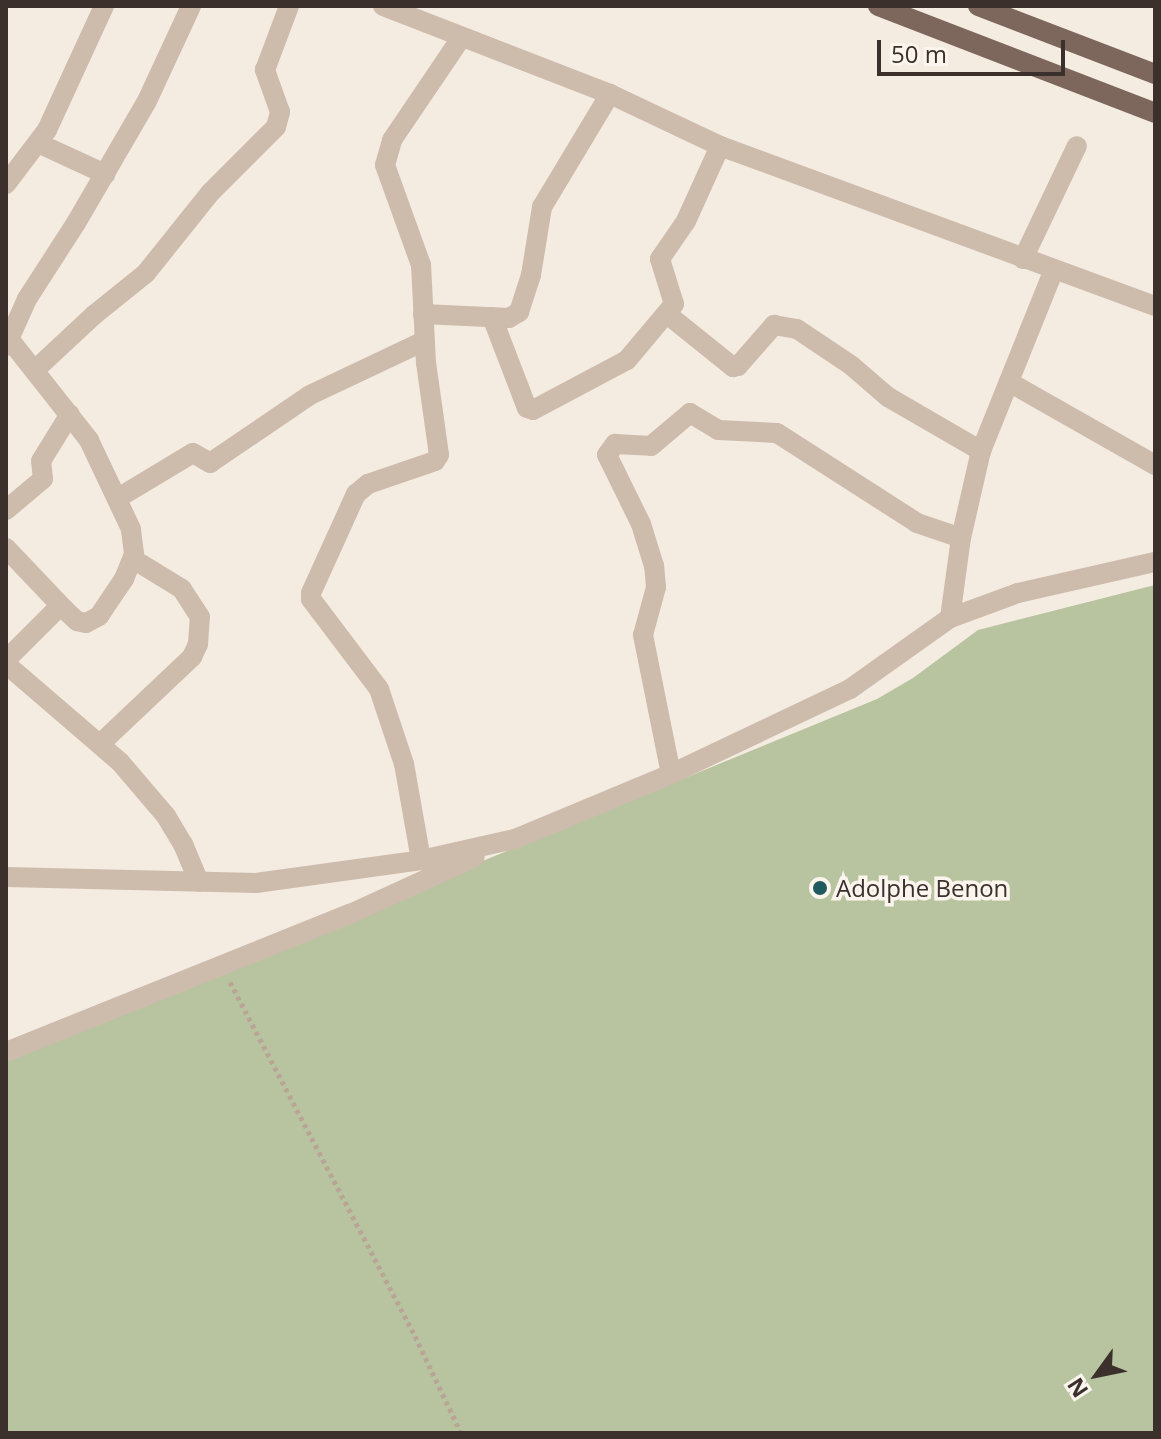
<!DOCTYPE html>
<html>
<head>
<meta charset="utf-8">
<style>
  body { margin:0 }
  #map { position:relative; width:1161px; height:1439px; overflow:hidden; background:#f4ebe1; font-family:"Open Sans",sans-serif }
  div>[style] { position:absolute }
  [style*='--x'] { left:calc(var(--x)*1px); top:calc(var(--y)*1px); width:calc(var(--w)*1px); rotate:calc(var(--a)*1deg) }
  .green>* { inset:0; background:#b8c4a0 }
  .path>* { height:5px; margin-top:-2.5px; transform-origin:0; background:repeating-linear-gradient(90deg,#b9a596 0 4px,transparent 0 8px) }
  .minor>* { height:20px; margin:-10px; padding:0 10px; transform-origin:10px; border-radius:10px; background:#cdbbac }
  .major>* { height:20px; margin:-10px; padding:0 10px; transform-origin:10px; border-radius:10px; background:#7d675c }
  .dots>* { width:22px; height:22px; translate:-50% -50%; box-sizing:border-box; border:4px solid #fbf5ee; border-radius:50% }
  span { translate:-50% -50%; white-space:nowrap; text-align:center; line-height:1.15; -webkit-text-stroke:7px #fbf5ee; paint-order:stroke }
  .poi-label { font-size:24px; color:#3b302b }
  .left { translate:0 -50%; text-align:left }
  .frame { position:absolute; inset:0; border:8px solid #3b302b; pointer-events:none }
  .north { position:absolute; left:1057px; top:1335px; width:80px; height:80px; -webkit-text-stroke:6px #fbf5ee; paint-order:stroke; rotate:237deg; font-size:22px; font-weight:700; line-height:32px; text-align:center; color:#3b302b }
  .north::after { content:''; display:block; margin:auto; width:28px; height:36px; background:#3b302b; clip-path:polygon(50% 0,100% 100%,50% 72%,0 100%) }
  .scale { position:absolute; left:877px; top:40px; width:188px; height:36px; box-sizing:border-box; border:4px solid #3b302b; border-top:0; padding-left:10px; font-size:24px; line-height:28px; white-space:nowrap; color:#3b302b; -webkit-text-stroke:6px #fbf5ee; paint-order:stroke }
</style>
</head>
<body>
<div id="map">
  <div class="green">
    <div style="clip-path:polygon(1155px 585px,1155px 1433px,6px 1433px,6px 1057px,877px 699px,913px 678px,978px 630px)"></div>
  </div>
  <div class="path">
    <div style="--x:230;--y:982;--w:399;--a:62.4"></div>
    <div style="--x:415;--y:1336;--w:107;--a:64.6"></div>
  </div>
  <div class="minor">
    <div style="--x:383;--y:6;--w:243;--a:21.2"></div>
    <div style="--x:610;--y:94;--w:122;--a:25.3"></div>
    <div style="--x:720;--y:146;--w:463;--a:20.2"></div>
    <div style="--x:40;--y:144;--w:72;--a:24.8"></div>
    <div style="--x:6;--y:184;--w:68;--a:-52.8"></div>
    <div style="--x:47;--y:130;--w:136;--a:-65.3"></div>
    <div style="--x:1023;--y:259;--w:125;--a:-64.5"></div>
    <div style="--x:423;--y:314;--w:86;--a:2.7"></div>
    <div style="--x:509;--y:318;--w:12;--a:-31"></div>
    <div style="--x:519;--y:312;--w:39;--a:-72"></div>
    <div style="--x:531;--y:275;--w:69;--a:-80.8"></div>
    <div style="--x:542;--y:207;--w:132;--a:-59"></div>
    <div style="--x:667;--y:314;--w:85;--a:38.8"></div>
    <div style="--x:733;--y:367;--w:5;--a:-11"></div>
    <div style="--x:738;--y:366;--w:55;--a:-48.7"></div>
    <div style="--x:774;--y:325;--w:23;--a:10"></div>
    <div style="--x:797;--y:329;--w:66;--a:33.9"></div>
    <div style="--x:852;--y:366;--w:48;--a:40.7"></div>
    <div style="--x:888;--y:397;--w:108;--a:30.1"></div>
    <div style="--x:492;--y:317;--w:97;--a:69"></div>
    <div style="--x:527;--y:408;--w:6;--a:18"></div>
    <div style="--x:533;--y:410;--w:106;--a:-28"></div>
    <div style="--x:627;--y:360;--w:73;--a:-50"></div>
    <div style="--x:674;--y:304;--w:47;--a:-107.3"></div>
    <div style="--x:660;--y:259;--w:46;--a:-55.6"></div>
    <div style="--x:686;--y:221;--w:82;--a:-65.6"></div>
    <div style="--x:6;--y:346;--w:51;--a:-65.9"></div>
    <div style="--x:27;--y:299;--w:90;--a:-57.2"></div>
    <div style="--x:76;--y:223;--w:141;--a:-59.8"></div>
    <div style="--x:147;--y:101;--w:105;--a:-65.1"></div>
    <div style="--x:35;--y:370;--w:81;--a:-43"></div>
    <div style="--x:94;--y:315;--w:67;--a:-38.9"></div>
    <div style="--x:146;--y:273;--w:104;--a:-51.3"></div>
    <div style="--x:211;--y:192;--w:92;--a:-45"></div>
    <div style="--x:276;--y:127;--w:16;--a:-75"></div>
    <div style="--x:280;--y:112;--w:45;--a:-109.7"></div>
    <div style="--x:265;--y:70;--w:68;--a:-69.4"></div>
    <div style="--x:1009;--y:382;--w:168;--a:29.6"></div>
    <div style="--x:118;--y:498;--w:87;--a:-31"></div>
    <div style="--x:193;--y:453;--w:20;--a:30"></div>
    <div style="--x:210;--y:463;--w:121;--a:-34.2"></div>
    <div style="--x:310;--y:395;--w:126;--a:-25.3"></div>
    <div style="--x:6;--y:510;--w:48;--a:-40"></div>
    <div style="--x:43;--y:479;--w:18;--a:-96"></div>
    <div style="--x:41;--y:461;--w:55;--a:-58.3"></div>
    <div style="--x:6;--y:548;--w:84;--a:46.4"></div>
    <div style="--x:950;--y:618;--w:81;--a:-82.2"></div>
    <div style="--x:961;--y:538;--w:89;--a:-77.1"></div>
    <div style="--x:981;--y:451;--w:193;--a:-68.1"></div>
    <div style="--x:6;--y:660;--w:72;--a:-45"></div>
    <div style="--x:57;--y:609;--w:7;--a:0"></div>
    <div style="--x:64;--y:609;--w:18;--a:43"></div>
    <div style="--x:77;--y:621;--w:9;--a:13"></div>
    <div style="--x:86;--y:623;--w:15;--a:-28"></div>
    <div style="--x:99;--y:616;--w:45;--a:-56"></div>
    <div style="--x:124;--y:579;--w:27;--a:-68"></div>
    <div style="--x:134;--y:554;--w:25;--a:-97"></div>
    <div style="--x:131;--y:529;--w:98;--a:-115.3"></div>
    <div style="--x:89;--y:440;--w:127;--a:-128.3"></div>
    <div style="--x:6;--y:664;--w:150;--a:40.7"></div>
    <div style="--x:120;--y:762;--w:71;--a:49.6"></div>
    <div style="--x:166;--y:816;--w:33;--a:59"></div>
    <div style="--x:183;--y:844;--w:41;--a:67.2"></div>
    <div style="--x:100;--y:744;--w:127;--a:-43.4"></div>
    <div style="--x:192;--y:657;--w:14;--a:-65"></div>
    <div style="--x:198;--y:644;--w:27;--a:-86"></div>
    <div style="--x:200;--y:617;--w:33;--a:-123"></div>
    <div style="--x:182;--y:589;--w:57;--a:-148.5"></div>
    <div style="--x:671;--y:774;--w:142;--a:-101.4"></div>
    <div style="--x:643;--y:635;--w:50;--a:-74.8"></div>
    <div style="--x:656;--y:587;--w:21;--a:-95"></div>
    <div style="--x:654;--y:566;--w:44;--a:-107.2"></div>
    <div style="--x:641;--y:524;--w:77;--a:-116.2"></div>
    <div style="--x:607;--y:455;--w:14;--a:-54"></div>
    <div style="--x:615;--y:444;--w:36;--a:3"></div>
    <div style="--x:651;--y:446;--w:51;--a:-40.2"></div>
    <div style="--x:690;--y:413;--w:33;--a:31"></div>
    <div style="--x:718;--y:430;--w:59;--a:2.9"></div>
    <div style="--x:777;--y:433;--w:166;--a:32.7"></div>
    <div style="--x:917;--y:523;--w:46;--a:18.8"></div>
    <div style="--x:421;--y:860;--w:97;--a:-100"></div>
    <div style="--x:404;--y:764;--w:79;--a:-108.4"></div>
    <div style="--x:379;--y:689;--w:113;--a:-127.1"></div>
    <div style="--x:311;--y:599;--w:6;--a:-90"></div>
    <div style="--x:311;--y:593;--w:109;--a:-65.6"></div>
    <div style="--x:356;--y:494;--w:16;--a:-40"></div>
    <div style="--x:368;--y:484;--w:71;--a:-18.9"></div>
    <div style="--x:435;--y:461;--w:7;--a:-56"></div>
    <div style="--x:439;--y:455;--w:93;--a:-98"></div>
    <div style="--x:426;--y:363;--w:98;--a:-92.9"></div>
    <div style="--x:421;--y:265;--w:106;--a:-109.8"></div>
    <div style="--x:385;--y:165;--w:26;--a:-74"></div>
    <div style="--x:392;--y:140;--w:123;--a:-55.9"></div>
    <div style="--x:6;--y:877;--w:250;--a:1.4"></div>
    <div style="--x:256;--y:883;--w:167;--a:-7.9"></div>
    <div style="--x:421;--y:860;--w:96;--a:-12.6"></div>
    <div style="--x:515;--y:839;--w:169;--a:-22.6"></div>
    <div style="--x:671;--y:774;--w:198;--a:-25.4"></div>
    <div style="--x:850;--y:689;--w:123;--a:-35.4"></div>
    <div style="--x:950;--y:618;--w:72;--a:-20.2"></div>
    <div style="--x:1018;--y:593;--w:140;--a:-12.8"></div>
    <div style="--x:6;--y:1052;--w:371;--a:-21.9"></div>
    <div style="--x:350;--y:914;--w:137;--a:-24.5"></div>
  </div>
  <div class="major">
    <div style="--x:878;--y:6;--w:297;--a:21.1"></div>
    <div style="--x:978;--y:6;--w:190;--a:21"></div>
  </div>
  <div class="dots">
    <div style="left:820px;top:888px;background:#1f5a5e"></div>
  </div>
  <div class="poi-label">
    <span class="left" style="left:836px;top:888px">Adolphe Benon</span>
  </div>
  <div class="frame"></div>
  <div class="north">N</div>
  <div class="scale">50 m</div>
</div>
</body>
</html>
